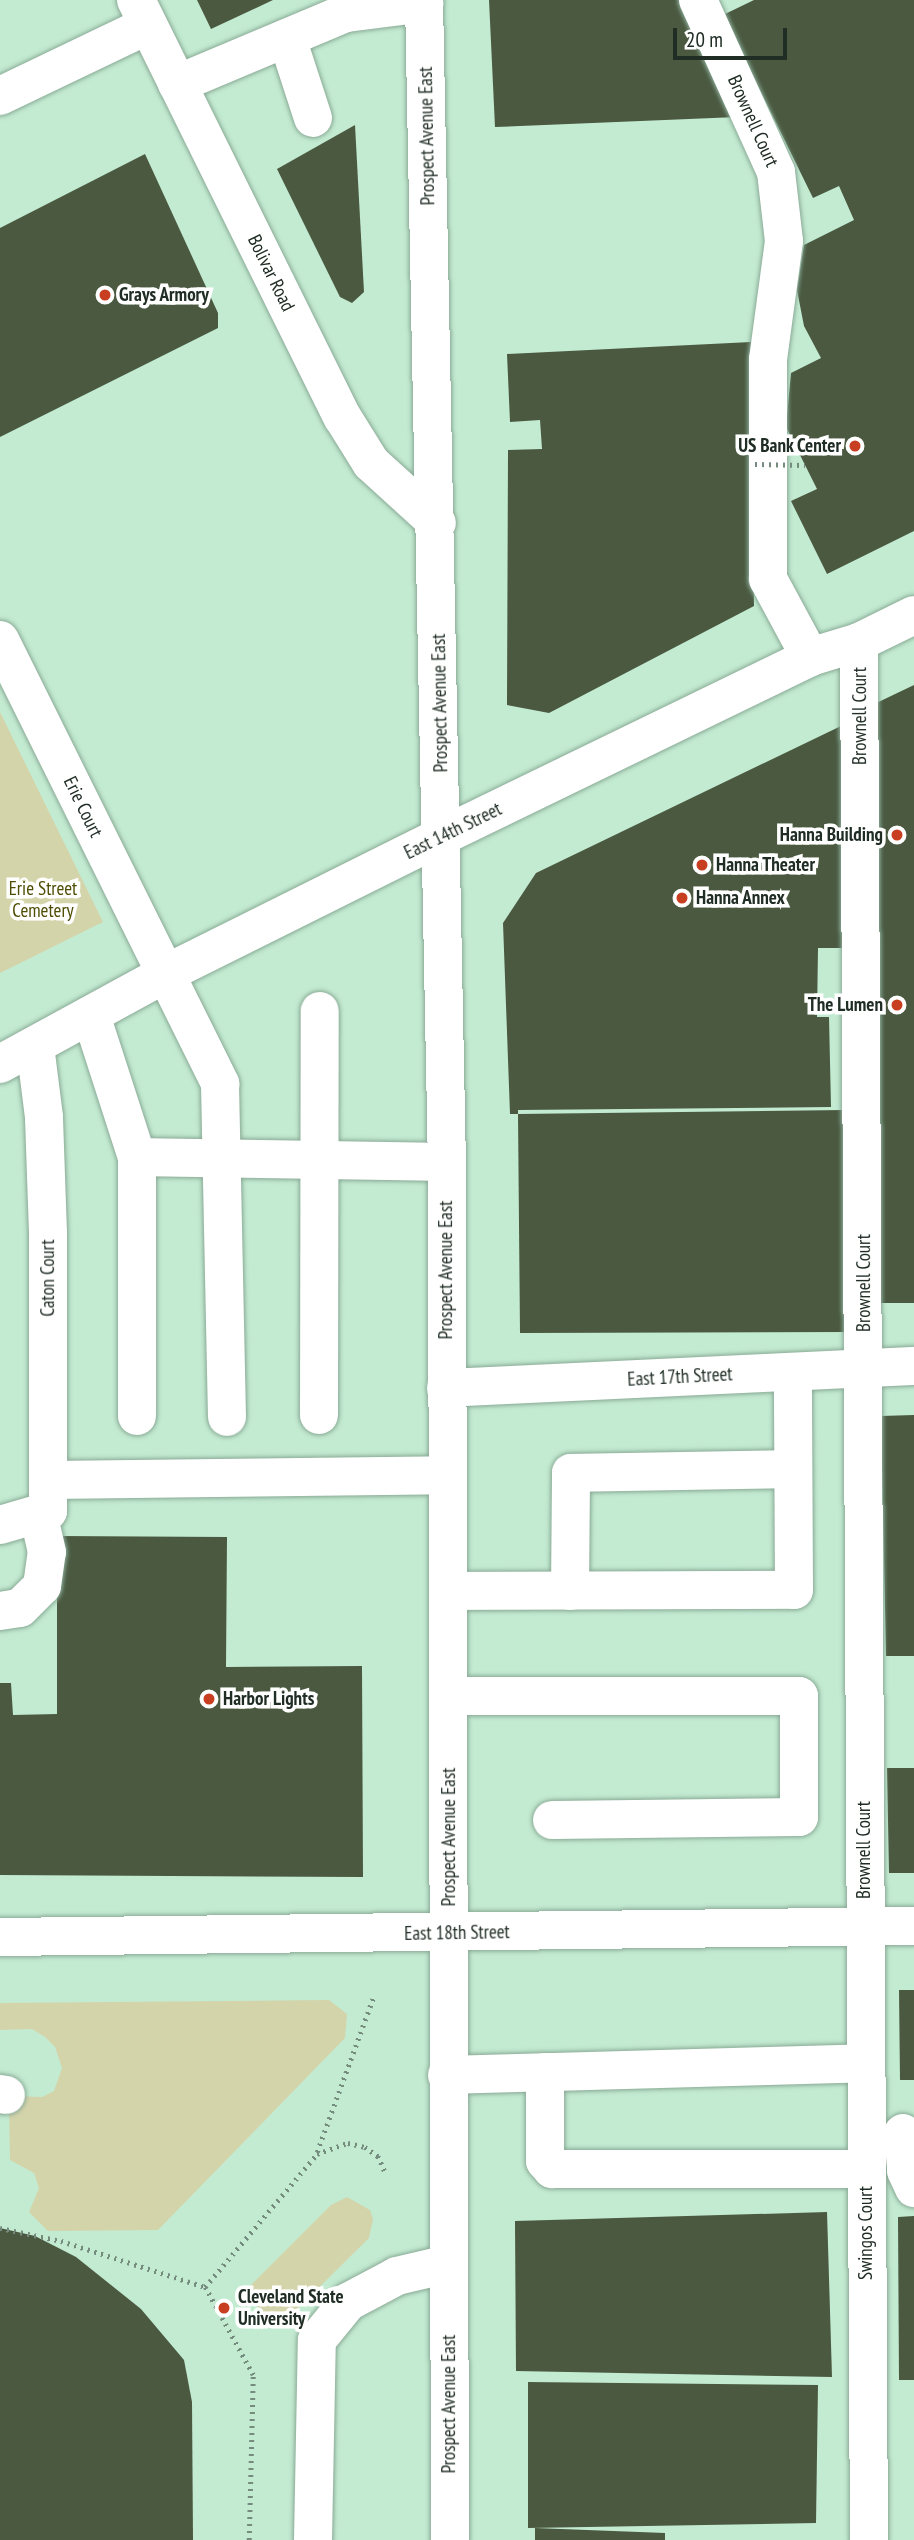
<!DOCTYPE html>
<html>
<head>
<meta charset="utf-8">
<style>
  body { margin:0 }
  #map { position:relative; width:914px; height:2540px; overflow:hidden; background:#d4f6e1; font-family:"PT Sans Narrow",sans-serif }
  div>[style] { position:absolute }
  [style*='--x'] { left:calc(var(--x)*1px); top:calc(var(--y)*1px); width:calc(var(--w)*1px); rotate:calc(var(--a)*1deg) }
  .built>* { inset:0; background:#c3ebd2 }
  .green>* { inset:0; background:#d4d4ab }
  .building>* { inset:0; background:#4a5940 }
  .path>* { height:4.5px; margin-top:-2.25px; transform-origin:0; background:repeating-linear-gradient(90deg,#748b7d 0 2px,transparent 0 7px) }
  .roads { filter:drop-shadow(0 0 2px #8aaa96) drop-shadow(0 0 2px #8aaa96) }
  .minor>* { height:38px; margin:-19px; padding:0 19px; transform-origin:19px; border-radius:19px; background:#fff }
  .major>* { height:38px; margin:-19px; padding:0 19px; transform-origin:19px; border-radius:19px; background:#fff }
  .path-bridge>* { height:4.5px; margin-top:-2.25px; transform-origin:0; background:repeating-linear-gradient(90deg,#748b7d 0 2px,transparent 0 7px) }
  .dots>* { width:19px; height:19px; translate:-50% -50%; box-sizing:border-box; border:4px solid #fff; border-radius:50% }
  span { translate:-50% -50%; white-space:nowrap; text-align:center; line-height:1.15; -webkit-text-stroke:7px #fff; paint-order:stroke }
  .street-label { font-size:19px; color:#202d25 }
  .poi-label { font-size:19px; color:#202d25; font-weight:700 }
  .left { translate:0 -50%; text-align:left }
  .right { translate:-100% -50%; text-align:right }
  .park-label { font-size:19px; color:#4f4d03 }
  .scale { position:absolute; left:673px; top:28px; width:114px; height:32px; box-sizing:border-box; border:4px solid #202d25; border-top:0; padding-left:9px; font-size:21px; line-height:24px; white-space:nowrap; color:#202d25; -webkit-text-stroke:5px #fff; paint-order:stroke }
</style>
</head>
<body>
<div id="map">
  <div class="built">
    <div style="clip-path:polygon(0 0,914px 0,914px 2540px,0 2540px)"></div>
  </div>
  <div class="green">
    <div style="clip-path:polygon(0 712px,103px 922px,0 973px)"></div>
    <div style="clip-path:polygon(329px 2000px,347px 2014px,345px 2038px,158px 2230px,48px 2231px,29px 2212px,39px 2188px,34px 2173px,10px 2160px,9px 2109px,15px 2096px,42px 2097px,54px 2091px,62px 2068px,55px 2047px,45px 2037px,32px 2029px,0 2030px,0 2003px)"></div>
    <div style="clip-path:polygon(347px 2197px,370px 2210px,373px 2219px,369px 2238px,279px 2327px,243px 2293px,331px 2205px)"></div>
  </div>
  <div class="building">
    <div style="clip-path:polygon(197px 0,273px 0,211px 29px)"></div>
    <div style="clip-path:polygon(489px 0,679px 0,737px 117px,495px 127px)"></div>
    <div style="clip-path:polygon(754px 0,914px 0,914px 531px,827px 574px,791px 501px,817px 489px,786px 427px,791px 373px,821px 358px,804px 326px,797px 290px,804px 245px,854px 220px,839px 186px,813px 198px,723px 15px)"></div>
    <div style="clip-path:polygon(355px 125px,364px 292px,352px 303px,340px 297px,277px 169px)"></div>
    <div style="clip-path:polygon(145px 154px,218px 313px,218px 328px,0 437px,0 228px)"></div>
    <div style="clip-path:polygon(751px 342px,754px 606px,549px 713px,507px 705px,508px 450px,542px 449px,540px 420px,510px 422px,507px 354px)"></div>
    <div style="clip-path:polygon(914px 685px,914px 1303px,879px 1303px,879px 767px,870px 764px,868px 707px)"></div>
    <div style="clip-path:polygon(841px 726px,845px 948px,818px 948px,817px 1017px,829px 1017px,831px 1107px,518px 1110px,518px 1114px,510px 1114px,503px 923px,536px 873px)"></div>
    <div style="clip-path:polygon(845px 1110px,847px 1332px,520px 1333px,518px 1114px)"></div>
    <div style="clip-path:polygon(914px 1415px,914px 1656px,886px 1656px,881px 1416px)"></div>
    <div style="clip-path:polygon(57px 1536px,227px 1537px,226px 1667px,362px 1666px,363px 1877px,0 1875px,0 1683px,11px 1683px,13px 1715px,57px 1714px)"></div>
    <div style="clip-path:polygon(887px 1768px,914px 1768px,914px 1873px,889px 1873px)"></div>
    <div style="clip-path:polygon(899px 1990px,914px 1990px,914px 2080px,900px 2080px)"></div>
    <div style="clip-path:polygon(827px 2212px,832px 2377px,516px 2371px,515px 2221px)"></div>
    <div style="clip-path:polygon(914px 2216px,914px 2380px,899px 2380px,898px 2217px)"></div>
    <div style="clip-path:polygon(0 2228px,35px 2236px,76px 2257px,141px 2309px,184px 2360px,192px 2402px,193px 2540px,0 2540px)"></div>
    <div style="clip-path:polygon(528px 2382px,818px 2385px,816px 2523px,528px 2528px)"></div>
    <div style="clip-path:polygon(535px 2528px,665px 2533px,665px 2540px,535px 2540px)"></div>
  </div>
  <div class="path">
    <div style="--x:317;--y:2152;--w:167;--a:-70"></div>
    <div style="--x:0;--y:2228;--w:62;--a:12"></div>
    <div style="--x:61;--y:2241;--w:151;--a:17.7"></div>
    <div style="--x:249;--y:2540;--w:165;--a:-88.6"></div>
    <div style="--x:253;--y:2375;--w:100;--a:-118.6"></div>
    <div style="--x:205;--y:2287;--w:174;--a:-49.9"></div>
    <div style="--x:317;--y:2154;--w:33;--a:-20"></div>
    <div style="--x:348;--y:2143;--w:17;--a:13"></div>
    <div style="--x:365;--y:2147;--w:16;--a:35"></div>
    <div style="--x:378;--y:2156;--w:20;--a:66"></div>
  </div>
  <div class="roads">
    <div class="minor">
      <div style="--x:136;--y:0;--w:466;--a:63.7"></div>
      <div style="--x:343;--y:418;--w:53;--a:58.1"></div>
      <div style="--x:371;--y:463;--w:89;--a:42.3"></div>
      <div style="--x:424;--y:0;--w:1162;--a:88.87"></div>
      <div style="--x:447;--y:1162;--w:1378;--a:89.88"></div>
      <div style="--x:698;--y:0;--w:189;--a:65.6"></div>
      <div style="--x:776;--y:172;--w:69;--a:83.4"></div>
      <div style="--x:784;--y:241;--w:119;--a:97.7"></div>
      <div style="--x:768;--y:359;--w:220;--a:90"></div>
      <div style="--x:768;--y:579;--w:89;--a:61.7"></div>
      <div style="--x:287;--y:38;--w:84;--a:72"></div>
      <div style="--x:177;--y:84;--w:183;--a:-22.8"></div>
      <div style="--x:346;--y:13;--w:79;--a:-7.3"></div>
      <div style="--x:0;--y:96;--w:164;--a:-25.6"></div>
      <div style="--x:0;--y:640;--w:496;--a:63.6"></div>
      <div style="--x:220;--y:1084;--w:333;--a:88.8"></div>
      <div style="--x:859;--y:642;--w:1898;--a:89.7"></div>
      <div style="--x:91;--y:1015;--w:149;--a:72.1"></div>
      <div style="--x:137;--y:1157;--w:310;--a:0.9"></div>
      <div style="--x:446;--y:1388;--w:469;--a:-2.7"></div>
      <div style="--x:319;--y:1415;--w:404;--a:-89.9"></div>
      <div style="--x:137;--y:1416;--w:259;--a:-90"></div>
      <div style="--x:48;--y:1480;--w:400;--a:-0.7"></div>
      <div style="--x:0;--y:1525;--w:50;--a:-16.3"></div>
      <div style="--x:48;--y:1511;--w:278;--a:-90"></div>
      <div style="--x:48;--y:1233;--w:116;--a:-92"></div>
      <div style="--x:44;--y:1117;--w:72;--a:-97.2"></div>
      <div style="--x:449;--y:1591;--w:345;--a:-0.2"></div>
      <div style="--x:794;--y:1590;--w:218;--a:-90.3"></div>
      <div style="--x:570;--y:1591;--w:118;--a:-89.5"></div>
      <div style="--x:571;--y:1473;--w:222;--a:-1"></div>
      <div style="--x:0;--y:1611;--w:20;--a:-9"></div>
      <div style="--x:20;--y:1608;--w:31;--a:-45"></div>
      <div style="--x:42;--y:1586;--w:34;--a:-82"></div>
      <div style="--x:47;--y:1552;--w:39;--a:-103"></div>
      <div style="--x:449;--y:1696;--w:350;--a:0"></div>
      <div style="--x:799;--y:1696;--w:121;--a:90"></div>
      <div style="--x:799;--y:1817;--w:247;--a:179.3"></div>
      <div style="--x:545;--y:2072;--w:89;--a:90"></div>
      <div style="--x:545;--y:2161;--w:11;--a:49"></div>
      <div style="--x:552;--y:2169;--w:314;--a:0"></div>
      <div style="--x:447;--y:2075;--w:418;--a:-1.6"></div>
      <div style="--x:0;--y:2094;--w:6;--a:9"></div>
      <div style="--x:903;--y:2133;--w:38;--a:85"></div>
      <div style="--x:906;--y:2171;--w:19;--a:65"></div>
      <div style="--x:313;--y:2540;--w:200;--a:-88.9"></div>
      <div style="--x:317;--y:2340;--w:49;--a:-50.8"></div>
      <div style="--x:348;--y:2302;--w:55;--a:-28"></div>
      <div style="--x:397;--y:2276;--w:52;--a:-13.2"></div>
    </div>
    <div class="major">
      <div style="--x:0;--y:1064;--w:188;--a:-28.6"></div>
      <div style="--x:165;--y:974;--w:309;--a:-26.5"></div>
      <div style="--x:442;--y:836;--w:409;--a:-25.9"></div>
      <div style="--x:810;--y:657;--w:51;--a:-17"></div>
      <div style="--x:859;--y:642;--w:61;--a:-26.1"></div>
      <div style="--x:0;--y:1937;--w:914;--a:-0.69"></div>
    </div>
  </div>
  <div class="path-bridge">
    <div style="--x:755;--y:464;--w:50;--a:1.1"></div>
  </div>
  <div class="dots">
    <div style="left:105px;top:295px;background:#c83e21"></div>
    <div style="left:855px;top:446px;background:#c83e21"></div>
    <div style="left:897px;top:835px;background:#c83e21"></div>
    <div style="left:702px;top:865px;background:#c83e21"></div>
    <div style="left:682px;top:898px;background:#c83e21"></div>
    <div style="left:897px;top:1005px;background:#c83e21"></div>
    <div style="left:209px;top:1699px;background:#c83e21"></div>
    <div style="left:224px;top:2308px;background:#c83e21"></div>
  </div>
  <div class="street-label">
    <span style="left:753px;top:121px;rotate:66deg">Brownell Court</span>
    <span style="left:427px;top:136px;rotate:-91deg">Prospect Avenue East</span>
    <span style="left:271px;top:273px;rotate:64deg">Bolivar Road</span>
    <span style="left:440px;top:703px;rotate:-91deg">Prospect Avenue East</span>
    <span style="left:860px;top:716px;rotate:-90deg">Brownell Court</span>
    <span style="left:83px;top:807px;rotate:64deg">Erie Court</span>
    <span style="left:453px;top:831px;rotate:-26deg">East 14th Street</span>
    <span style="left:446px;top:1270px;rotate:-90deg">Prospect Avenue East</span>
    <span style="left:48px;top:1278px;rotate:-90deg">Caton Court</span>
    <span style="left:864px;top:1283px;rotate:-90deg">Brownell Court</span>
    <span style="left:680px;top:1377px;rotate:-3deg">East 17th Street</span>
    <span style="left:449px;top:1837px;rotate:-90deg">Prospect Avenue East</span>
    <span style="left:864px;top:1850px;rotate:-90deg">Brownell Court</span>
    <span style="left:457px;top:1933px;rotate:-1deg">East 18th Street</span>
    <span style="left:866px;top:2233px;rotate:-90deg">Swingos Court</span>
    <span style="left:449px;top:2404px;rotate:-90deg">Prospect Avenue East</span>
  </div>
  <div class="poi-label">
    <span class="left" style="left:119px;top:295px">Grays Armory</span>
    <span class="right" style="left:841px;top:446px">US Bank Center</span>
    <span class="right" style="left:883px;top:835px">Hanna Building</span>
    <span class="left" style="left:716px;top:865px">Hanna Theater</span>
    <span class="left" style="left:696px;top:898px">Hanna Annex</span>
    <span class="right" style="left:883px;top:1005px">The Lumen</span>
    <span class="left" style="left:223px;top:1699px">Harbor Lights</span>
    <span class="left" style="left:238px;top:2308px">Cleveland State<br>University</span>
  </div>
  <div class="park-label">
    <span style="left:43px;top:900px">Erie Street<br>Cemetery</span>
  </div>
  <div class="scale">20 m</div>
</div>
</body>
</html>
